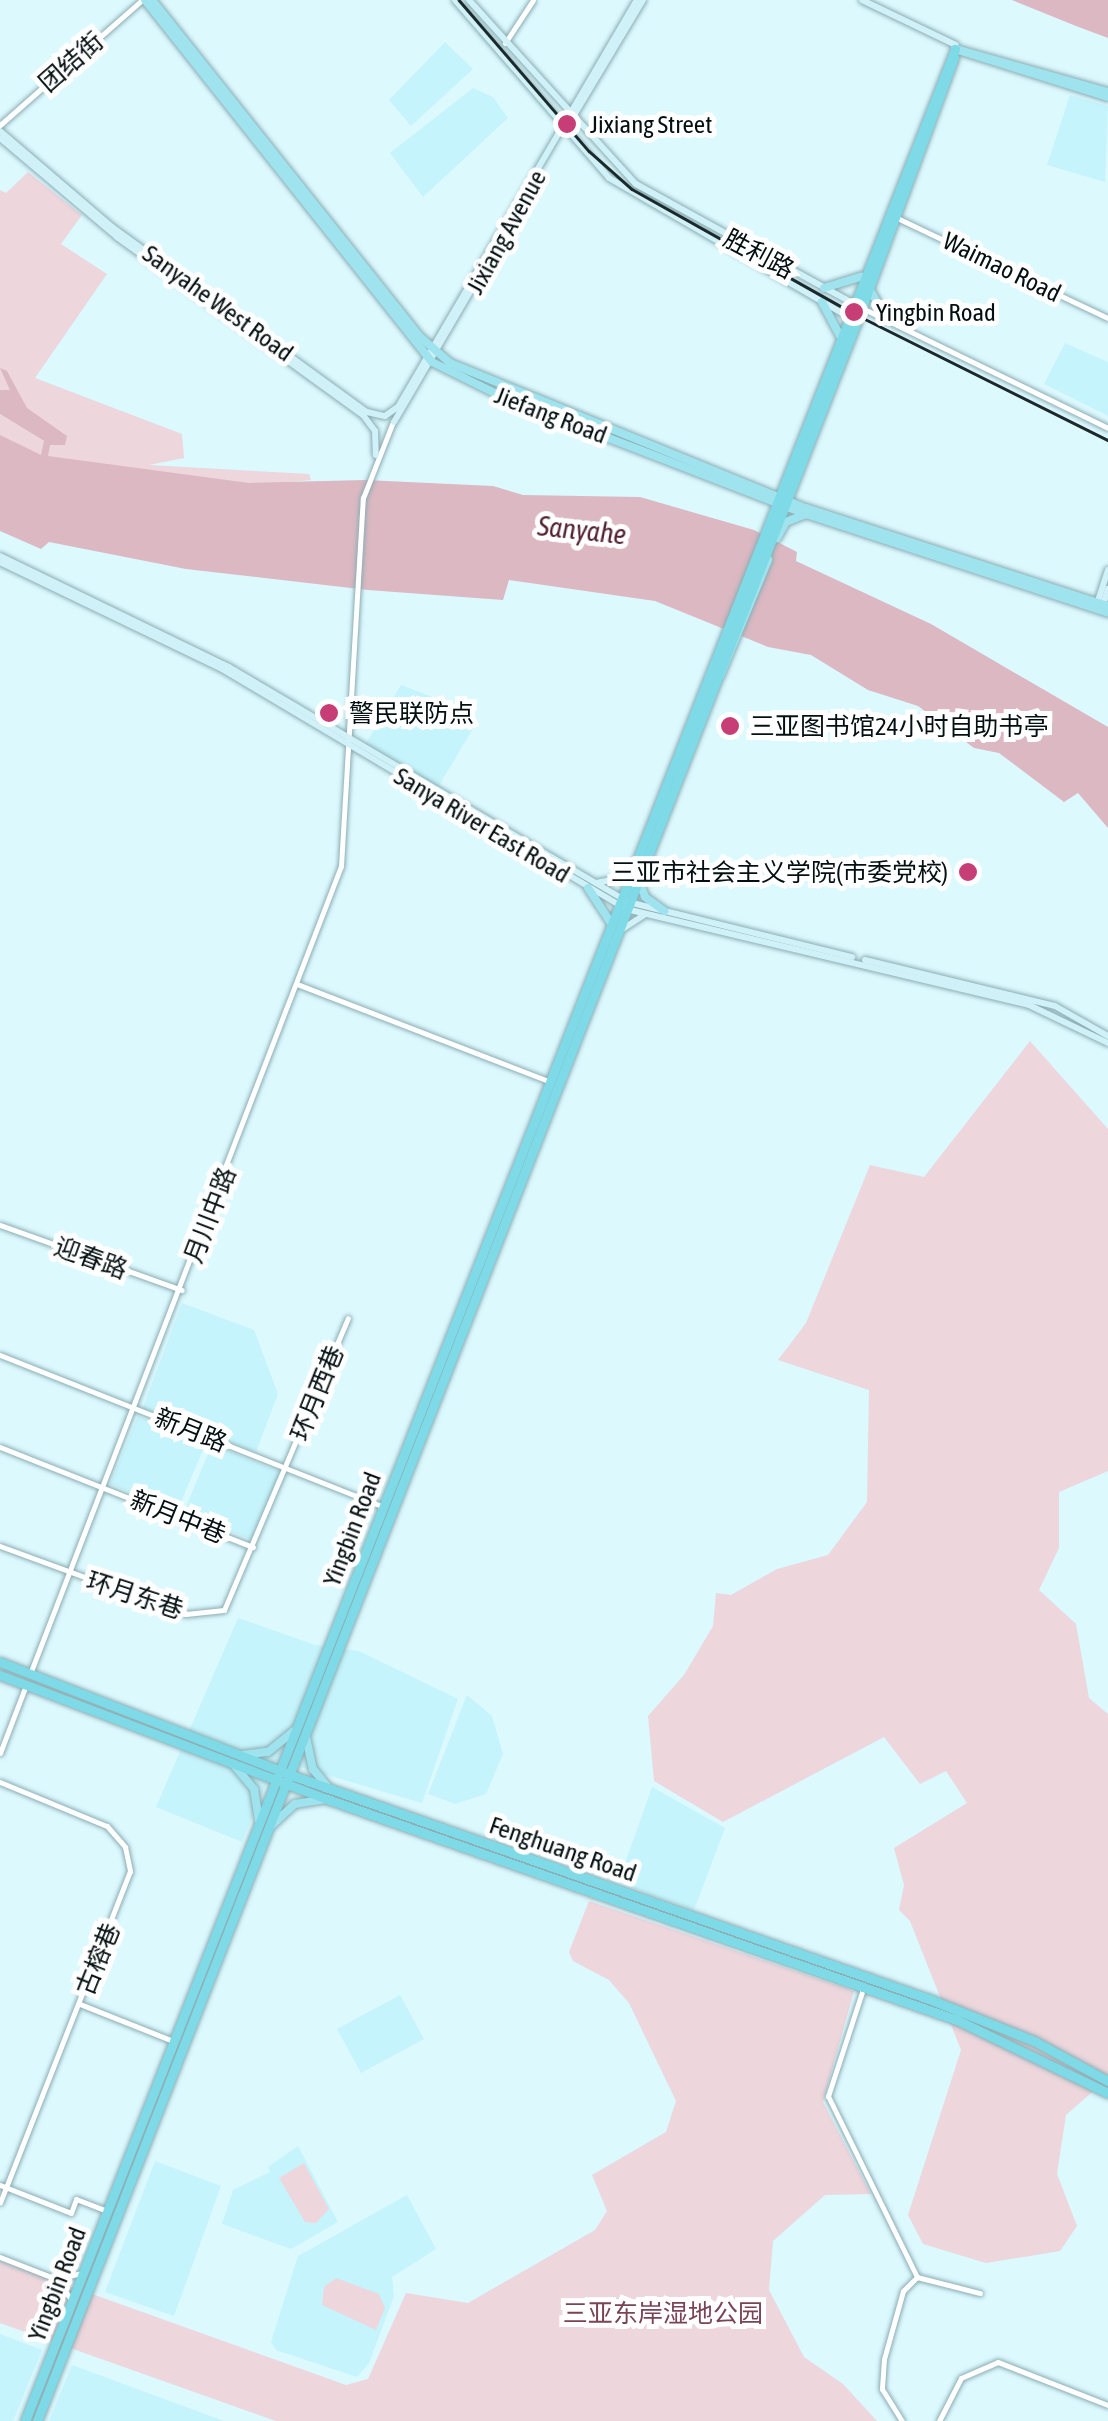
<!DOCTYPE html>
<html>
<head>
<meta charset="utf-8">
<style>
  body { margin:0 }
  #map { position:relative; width:1108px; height:2421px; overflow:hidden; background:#dcf9fe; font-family:"Asap Condensed","Noto Sans SC",sans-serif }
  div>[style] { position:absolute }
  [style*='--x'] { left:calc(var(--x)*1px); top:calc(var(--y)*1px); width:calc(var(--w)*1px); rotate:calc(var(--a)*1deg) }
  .built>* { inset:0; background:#c6f4fc }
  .green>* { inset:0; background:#edd6dc }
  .water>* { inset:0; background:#dcb8c2 }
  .roads { filter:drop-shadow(0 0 2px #8badb3) drop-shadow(0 0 2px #8badb3) }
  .tertiary>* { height:5px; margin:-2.5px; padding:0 2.5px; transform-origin:2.5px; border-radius:2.5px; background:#fff }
  .secondary>* { height:6px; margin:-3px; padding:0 3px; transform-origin:3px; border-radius:3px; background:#cff1f7 }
  .primary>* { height:8px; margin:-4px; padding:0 4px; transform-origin:4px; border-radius:4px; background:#9fe3ee }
  .trunk>* { height:9px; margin:-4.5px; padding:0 4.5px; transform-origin:4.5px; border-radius:4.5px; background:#7fdae8 }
  .tram>* { height:2.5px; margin:-1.25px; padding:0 1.25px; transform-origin:1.25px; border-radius:1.25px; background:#1c292c }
  .dots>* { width:28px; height:28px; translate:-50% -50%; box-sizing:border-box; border:5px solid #fff; border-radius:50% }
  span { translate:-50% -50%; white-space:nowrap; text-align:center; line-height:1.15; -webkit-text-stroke:10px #fff; paint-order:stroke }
  .street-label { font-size:25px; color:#040f11 }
  .poi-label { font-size:25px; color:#040f11 }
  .left { translate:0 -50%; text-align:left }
  .right { translate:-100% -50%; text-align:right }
  .park-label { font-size:25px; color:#794556 }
  .water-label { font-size:28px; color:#512132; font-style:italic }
</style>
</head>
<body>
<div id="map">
  <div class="built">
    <div style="clip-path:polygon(445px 42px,473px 69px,411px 126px,389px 100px)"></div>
    <div style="clip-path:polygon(473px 88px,493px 97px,508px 118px,423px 197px,390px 153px)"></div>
    <div style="clip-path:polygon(1070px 95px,1108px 106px,1105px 182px,1047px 165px)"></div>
    <div style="clip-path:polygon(1065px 343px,1108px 362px,1108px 416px,1044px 384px)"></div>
    <div style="clip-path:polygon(401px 685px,454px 705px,477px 722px,438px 787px,365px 745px)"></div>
    <div style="clip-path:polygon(182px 1303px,254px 1330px,278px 1394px,256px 1452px,142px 1410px)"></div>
    <div style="clip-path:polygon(138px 1416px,206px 1443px,177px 1511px,110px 1484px)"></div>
    <div style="clip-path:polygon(212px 1444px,280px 1472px,252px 1540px,184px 1512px)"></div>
    <div style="clip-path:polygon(238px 1618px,315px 1645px,359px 1651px,458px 1699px,422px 1803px,276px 1760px,242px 1842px,156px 1807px)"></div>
    <div style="clip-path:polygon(467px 1695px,492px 1716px,503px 1754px,486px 1794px,455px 1804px,428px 1794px)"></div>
    <div style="clip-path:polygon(652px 1787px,725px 1828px,694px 1910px,618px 1883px)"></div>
    <div style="clip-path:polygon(400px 1995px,424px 2039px,361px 2073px,337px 2029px)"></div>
    <div style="clip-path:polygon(298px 2146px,338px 2222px,291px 2249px,222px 2224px,233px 2190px,270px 2172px,268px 2167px)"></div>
    <div style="clip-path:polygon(155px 2161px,221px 2186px,174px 2316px,105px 2292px)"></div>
    <div style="clip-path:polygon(407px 2195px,436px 2249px,392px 2277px,394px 2296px,369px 2363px,357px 2377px,276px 2350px,271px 2342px,298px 2256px)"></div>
    <div style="clip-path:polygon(0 2334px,42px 2350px,13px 2421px,0 2421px)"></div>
    <div style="clip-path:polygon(72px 2365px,224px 2421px,49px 2421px)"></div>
  </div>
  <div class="green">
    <div style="clip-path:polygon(28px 172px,82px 215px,61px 244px,107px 274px,35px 378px,182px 434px,184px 458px,149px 465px,309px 474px,311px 480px,232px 487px,48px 460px,0 442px,0 414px,50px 445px,0 395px,0 190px,6px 193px)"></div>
    <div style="clip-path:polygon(1030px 1041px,1108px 1129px,1108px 1471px,1059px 1492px,1059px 1548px,1039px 1590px,1076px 1624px,1089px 1698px,1108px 1714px,1108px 2078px,1066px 2115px,1057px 2174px,1077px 2226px,1060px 2251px,986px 2263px,923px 2244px,908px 2215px,961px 2050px,910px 1921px,899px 1910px,904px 1885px,894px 1848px,967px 1803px,946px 1771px,920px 1784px,884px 1737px,723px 1822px,654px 1781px,648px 1716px,684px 1675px,713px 1626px,716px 1593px,731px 1595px,777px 1569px,828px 1555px,867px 1502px,869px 1390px,778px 1360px,806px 1323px,870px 1165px,924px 1177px)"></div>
    <div style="clip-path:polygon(589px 1901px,854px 1991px,823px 2102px,871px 2194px,825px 2195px,773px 2241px,769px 2290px,804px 2357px,843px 2384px,877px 2421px,276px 2421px,0 2323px,0 2261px,346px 2385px,368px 2379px,406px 2293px,468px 2303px,595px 2230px,607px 2211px,592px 2175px,666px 2132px,676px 2101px,629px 2003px,609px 1980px,573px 1961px,569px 1952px)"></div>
    <div style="clip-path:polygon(304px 2163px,329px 2209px,316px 2223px,305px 2222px,279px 2178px)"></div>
    <div style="clip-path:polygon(336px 2278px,379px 2294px,385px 2308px,376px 2330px,322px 2305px,324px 2287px)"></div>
  </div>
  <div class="water">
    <div style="clip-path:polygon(1012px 0,1108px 0,1108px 38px,1076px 26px)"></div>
    <div style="clip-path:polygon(0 368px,7px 371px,27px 408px,67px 436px,65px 445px,50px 445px,48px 456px,249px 483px,365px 480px,493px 486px,523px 495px,640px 497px,754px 530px,797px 552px,796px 561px,931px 624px,1108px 727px,1108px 828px,1078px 793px,1064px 802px,999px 753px,974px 748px,918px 706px,868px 690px,811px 655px,768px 647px,655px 601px,509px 580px,503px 600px,368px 590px,186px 569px,49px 542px,41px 549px,0 531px,0 435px,41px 455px,44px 441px,0 414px,0 390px,10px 390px)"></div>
  </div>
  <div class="roads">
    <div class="tertiary">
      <div style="--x:505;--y:43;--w:51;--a:-56.9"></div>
      <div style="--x:0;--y:125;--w:189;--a:-41.4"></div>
      <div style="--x:895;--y:217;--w:236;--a:25.4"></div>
      <div style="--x:864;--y:309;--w:271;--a:26"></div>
      <div style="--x:297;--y:984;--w:269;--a:21.1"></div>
      <div style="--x:0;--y:1225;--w:193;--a:19.7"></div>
      <div style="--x:0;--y:1355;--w:411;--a:21.6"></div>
      <div style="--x:0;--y:1447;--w:272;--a:21.6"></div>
      <div style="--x:0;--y:1546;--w:198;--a:20.1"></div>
      <div style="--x:186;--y:1614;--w:38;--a:-6"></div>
      <div style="--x:224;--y:1610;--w:317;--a:-67"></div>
      <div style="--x:30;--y:1674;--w:866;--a:-68.95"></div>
      <div style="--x:341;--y:866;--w:369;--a:-86.6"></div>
      <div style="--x:363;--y:498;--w:82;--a:-68.5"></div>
      <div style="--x:0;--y:1753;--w:73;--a:-69.1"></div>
      <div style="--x:0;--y:1782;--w:116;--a:22.4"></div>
      <div style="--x:107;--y:1826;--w:28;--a:49"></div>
      <div style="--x:125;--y:1847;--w:25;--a:78"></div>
      <div style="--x:130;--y:1871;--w:356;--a:111.4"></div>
      <div style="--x:863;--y:1989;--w:113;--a:108.1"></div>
      <div style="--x:828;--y:2096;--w:202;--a:63.8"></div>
      <div style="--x:917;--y:2277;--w:20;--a:135"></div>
      <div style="--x:903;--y:2291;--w:71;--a:105.6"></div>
      <div style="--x:884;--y:2359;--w:30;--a:94"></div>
      <div style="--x:882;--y:2389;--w:38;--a:58"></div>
      <div style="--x:80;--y:2004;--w:100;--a:21.7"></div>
      <div style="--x:0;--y:2185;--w:76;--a:21.5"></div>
      <div style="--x:71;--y:2213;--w:15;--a:-70"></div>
      <div style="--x:76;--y:2199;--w:33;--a:21"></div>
      <div style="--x:0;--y:2257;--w:60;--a:21.4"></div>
      <div style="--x:917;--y:2277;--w:65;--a:14.3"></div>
      <div style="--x:71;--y:2299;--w:25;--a:-127"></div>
      <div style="--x:56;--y:2279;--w:27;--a:-13"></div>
      <div style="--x:939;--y:2421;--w:48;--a:-62.9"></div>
      <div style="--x:961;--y:2378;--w:40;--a:-23.4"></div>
      <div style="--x:998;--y:2362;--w:118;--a:21.4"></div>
    </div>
    <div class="secondary">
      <div style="--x:455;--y:0;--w:235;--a:49.1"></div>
      <div style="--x:609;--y:178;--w:277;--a:30.1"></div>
      <div style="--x:469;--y:0;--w:248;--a:47.8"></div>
      <div style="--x:636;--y:184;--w:251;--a:28.8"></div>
      <div style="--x:862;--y:0;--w:104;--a:25.6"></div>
      <div style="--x:0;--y:131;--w:148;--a:40.6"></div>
      <div style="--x:112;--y:227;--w:315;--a:36"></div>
      <div style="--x:367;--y:412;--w:18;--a:13"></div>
      <div style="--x:385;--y:416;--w:16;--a:-35"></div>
      <div style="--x:398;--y:407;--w:472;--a:-59.6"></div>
      <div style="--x:564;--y:132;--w:154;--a:-59.1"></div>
      <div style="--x:0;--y:138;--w:153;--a:40.2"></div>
      <div style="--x:117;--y:237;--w:304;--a:35.9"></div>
      <div style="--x:363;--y:415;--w:20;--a:53"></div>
      <div style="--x:375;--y:431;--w:24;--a:88"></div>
      <div style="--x:394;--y:422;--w:224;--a:-59.7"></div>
      <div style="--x:0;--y:556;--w:254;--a:25.9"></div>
      <div style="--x:229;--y:667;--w:463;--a:30.5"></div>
      <div style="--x:628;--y:902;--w:231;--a:13.8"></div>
      <div style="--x:0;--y:562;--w:246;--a:25.7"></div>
      <div style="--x:222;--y:669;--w:470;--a:30.7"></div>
      <div style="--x:626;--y:909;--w:414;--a:13.4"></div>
      <div style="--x:1029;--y:1005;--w:88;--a:25.7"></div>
      <div style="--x:1103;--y:605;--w:17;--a:-73"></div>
      <div style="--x:1096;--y:607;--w:39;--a:-72"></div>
      <div style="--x:596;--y:883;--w:33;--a:-11"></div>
      <div style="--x:621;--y:930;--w:27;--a:-33"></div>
      <div style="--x:865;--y:960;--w:195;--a:13.6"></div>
      <div style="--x:1055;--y:1006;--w:61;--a:29.5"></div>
    </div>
    <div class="primary">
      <div style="--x:145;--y:0;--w:462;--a:51.6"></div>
      <div style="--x:432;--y:362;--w:81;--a:26.3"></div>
      <div style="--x:505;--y:398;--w:323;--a:21.1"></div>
      <div style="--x:806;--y:514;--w:318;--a:18.1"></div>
      <div style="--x:152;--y:0;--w:428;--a:51.5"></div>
      <div style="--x:418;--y:335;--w:43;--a:41.2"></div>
      <div style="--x:450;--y:363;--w:384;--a:22.2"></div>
      <div style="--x:806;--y:508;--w:318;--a:18"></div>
      <div style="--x:1108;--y:92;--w:159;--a:-164.3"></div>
      <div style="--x:955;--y:49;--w:160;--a:17.4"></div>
      <div style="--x:824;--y:288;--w:39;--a:-17"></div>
      <div style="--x:870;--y:290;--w:34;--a:60"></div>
      <div style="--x:822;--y:302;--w:38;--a:62"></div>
      <div style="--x:777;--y:538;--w:18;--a:-61"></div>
      <div style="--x:786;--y:522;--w:22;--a:-22"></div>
      <div style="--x:720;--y:676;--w:126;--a:-67.5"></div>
      <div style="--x:639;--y:881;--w:17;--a:69"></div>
      <div style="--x:645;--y:897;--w:24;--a:36"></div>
      <div style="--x:588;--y:888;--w:42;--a:56.7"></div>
      <div style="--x:306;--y:1737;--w:33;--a:78"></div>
      <div style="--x:313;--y:1769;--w:22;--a:51"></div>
      <div style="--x:242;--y:1755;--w:26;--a:-7"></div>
      <div style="--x:268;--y:1752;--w:33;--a:-39"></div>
      <div style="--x:233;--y:1764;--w:33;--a:50"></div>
      <div style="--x:254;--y:1789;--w:32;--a:81"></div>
      <div style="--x:270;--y:1827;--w:34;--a:-43"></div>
      <div style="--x:295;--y:1804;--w:31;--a:-9"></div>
    </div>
    <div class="trunk">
      <div style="--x:0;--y:1662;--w:312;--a:21.2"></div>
      <div style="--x:291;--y:1775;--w:676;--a:19.35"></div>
      <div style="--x:929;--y:1999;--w:113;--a:21.8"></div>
      <div style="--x:1034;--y:2041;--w:84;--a:28.4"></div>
      <div style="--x:0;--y:1675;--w:350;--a:20.8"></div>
      <div style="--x:327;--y:1799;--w:668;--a:19.33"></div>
      <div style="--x:957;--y:2020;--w:168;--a:25.8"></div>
      <div style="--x:25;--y:2421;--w:2548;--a:-68.59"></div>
      <div style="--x:37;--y:2421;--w:2254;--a:-68.67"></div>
      <div style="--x:857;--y:321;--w:281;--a:-69.8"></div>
    </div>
  </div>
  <div class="tram">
    <div style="--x:459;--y:0;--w:199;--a:49.3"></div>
    <div style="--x:589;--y:151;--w:57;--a:41.5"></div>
    <div style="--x:632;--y:189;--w:249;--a:29.3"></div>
    <div style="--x:849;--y:311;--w:289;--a:26.5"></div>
  </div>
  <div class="dots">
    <div style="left:567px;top:124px;background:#c73d75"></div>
    <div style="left:854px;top:312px;background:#c73d75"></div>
    <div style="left:329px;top:713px;background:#c73d75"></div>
    <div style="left:730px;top:726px;background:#c73d75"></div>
    <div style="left:968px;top:872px;background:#c73d75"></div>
  </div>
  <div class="street-label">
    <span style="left:71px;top:62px;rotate:-41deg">团结街</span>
    <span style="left:506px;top:232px;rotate:-61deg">Jixiang Avenue</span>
    <span style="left:759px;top:254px;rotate:28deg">胜利路</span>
    <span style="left:1002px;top:267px;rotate:26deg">Waimao Road</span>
    <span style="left:218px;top:303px;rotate:36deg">Sanyahe West Road</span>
    <span style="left:551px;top:415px;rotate:21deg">Jiefang Road</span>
    <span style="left:482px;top:825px;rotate:31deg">Sanya River East Road</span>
    <span style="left:210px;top:1215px;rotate:-69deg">月川中路</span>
    <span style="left:91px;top:1258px;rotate:20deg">迎春路</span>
    <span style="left:317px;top:1393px;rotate:-68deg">环月西巷</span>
    <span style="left:191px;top:1430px;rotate:22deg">新月路</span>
    <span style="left:178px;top:1517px;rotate:22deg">新月中巷</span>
    <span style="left:352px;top:1529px;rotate:-69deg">Yingbin Road</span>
    <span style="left:135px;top:1595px;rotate:18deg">环月东巷</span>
    <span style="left:563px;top:1849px;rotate:19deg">Fenghuang Road</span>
    <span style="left:98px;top:1959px;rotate:-68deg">古榕巷</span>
    <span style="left:57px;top:2284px;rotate:-69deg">Yingbin Road</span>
  </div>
  <div class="poi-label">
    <span class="left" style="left:590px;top:124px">Jixiang Street</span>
    <span class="left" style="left:876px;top:312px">Yingbin Road</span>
    <span class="left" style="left:349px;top:713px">警民联防点</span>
    <span class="left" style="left:750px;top:726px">三亚图书馆24小时自助书亭</span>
    <span class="right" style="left:948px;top:872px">三亚市社会主义学院(市委党校)</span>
  </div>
  <div class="park-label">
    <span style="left:663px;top:2313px">三亚东岸湿地公园</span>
  </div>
  <div class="water-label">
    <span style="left:582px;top:530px;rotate:6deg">Sanyahe</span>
  </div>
</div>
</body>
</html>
